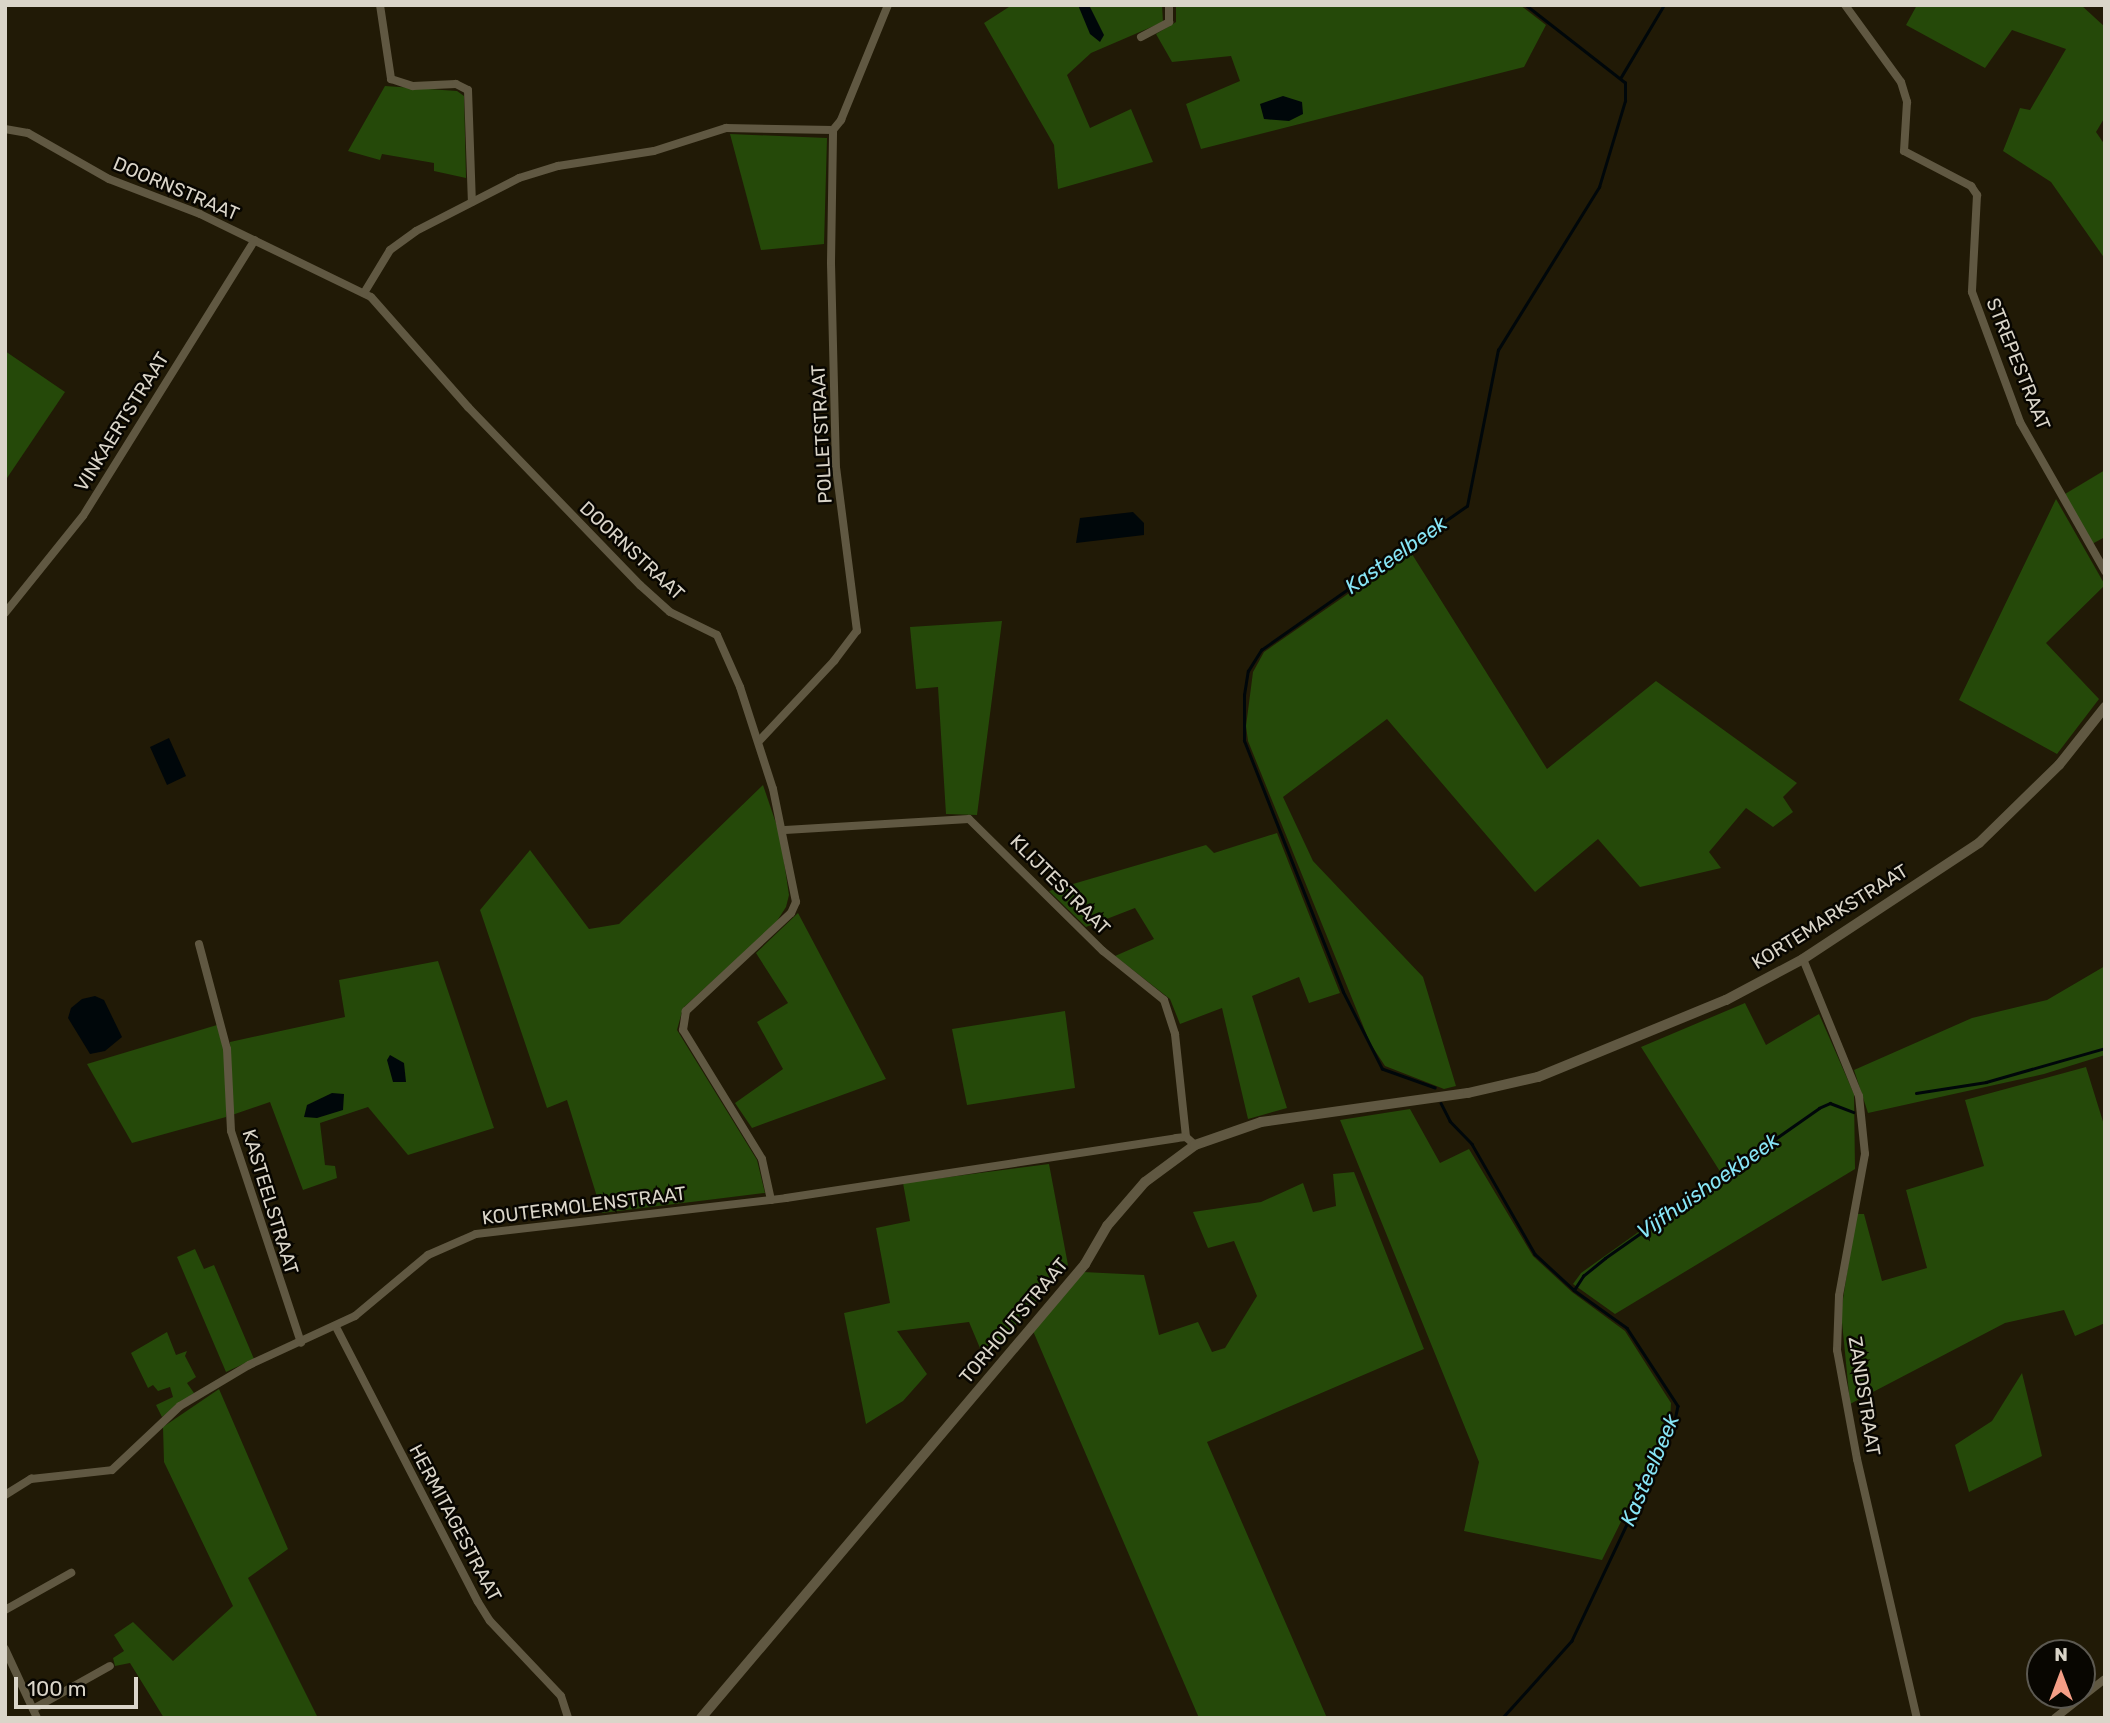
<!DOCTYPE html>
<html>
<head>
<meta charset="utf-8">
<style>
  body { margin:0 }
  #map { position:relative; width:2110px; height:1723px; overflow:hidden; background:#211a06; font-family:Rubik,sans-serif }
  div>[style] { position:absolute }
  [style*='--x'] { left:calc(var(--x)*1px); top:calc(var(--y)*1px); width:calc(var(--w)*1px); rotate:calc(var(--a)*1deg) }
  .green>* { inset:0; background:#254909 }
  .water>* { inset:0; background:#00070a }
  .stream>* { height:2.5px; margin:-1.25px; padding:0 1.25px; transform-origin:1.25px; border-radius:1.25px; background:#00070a }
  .minor>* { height:8px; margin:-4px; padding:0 4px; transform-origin:4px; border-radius:4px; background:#605842 }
  .tertiary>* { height:10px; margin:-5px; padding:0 5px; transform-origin:5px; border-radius:5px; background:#605842 }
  span { translate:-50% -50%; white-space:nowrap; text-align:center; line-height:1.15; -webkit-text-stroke:5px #080601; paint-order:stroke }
  .street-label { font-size:19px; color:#dad5c9 }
  .water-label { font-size:21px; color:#87e5f6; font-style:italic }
  .frame { position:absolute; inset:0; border:7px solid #dad5c9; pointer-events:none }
  .north { position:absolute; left:2026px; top:1639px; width:70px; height:70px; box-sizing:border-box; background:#080601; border:2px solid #5c5951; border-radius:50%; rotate:0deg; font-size:19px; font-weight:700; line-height:28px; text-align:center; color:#dad5c9 }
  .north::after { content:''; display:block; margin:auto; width:24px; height:32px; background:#f49e86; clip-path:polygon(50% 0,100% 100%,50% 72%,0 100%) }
  .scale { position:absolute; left:14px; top:1677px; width:124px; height:32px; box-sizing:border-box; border:4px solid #dad5c9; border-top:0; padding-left:9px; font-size:21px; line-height:24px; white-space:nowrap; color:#dad5c9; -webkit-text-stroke:5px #080601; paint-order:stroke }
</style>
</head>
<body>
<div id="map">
  <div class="green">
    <div style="clip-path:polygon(1012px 5px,1162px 5px,1163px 22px,1091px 53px,1067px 75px,1090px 128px,1131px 109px,1153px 162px,1058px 189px,1054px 145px,984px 23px)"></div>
    <div style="clip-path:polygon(1176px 5px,1520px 5px,1546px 25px,1524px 67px,1201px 149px,1186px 104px,1240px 81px,1231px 56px,1172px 62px,1156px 34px,1176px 22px)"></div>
    <div style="clip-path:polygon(1917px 5px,2081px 5px,2105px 27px,2105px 117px,2096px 132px,2105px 145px,2105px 259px,2051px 182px,2003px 151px,2020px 108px,2030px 110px,2066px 49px,2012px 30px,1985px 68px,1906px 25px)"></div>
    <div style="clip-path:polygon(385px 86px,457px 91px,464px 96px,466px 178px,434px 171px,434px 163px,382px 154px,380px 160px,348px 151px)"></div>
    <div style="clip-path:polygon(730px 134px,827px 138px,824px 244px,761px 250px)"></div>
    <div style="clip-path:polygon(5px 351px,65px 392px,5px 481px)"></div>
    <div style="clip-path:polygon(2105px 470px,2105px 537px,2092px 544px,2065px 494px)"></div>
    <div style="clip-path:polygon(2056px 499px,2105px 585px,2046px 643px,2099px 699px,2057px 754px,1959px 700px)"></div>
    <div style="clip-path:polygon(1410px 551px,1547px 769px,1656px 681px,1797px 783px,1783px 797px,1793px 812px,1773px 827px,1746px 808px,1709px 852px,1721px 868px,1640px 887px,1598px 839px,1535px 892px,1387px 719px,1283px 797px,1313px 861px,1423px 977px,1456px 1086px,1444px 1089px,1385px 1066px,1370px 1043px,1248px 741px,1246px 726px,1253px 672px,1264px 652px)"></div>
    <div style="clip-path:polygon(1002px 621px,977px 815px,946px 814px,938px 687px,916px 689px,910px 627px)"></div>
    <div style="clip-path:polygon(763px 785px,780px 835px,789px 895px,786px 907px,775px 924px,683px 1008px,677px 1030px,757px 1160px,765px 1193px,602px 1213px,567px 1100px,547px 1108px,480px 910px,530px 850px,589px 929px,619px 924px)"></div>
    <div style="clip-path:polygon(1277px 833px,1340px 993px,1309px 1003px,1299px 977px,1252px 996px,1287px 1108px,1248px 1119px,1222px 1008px,1180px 1024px,1170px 999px,1115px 956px,1154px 939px,1135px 908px,1086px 927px,1049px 891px,1206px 845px,1214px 853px)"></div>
    <div style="clip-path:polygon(798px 913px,886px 1079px,752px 1128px,735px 1103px,783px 1069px,757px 1022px,788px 1003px,756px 953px)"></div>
    <div style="clip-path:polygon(438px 961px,494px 1128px,408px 1155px,368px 1107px,320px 1123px,325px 1165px,335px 1166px,337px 1178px,303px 1190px,270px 1102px,232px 1115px,230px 1042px,345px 1017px,339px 980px)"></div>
    <div style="clip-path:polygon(2105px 966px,2105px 1055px,2044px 1074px,1868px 1113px,1854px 1070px,1972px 1018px,2047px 1000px)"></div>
    <div style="clip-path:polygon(1745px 1003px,1766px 1045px,1819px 1014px,1854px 1094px,1855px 1169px,1615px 1314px,1573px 1284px,1581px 1273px,1721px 1173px,1641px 1047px)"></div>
    <div style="clip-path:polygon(1065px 1011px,1075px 1088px,967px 1105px,952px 1029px)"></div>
    <div style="clip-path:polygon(217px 1025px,226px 1059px,226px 1117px,132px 1143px,87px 1064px)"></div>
    <div style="clip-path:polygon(2086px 1067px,2105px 1128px,2105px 1323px,2075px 1336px,2064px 1310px,2005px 1323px,1850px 1404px,1841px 1312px,1856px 1214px,1864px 1214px,1882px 1281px,1927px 1268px,1906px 1190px,1984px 1166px,1965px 1100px)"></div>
    <div style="clip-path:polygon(1410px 1109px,1440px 1163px,1469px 1149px,1533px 1256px,1572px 1292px,1625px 1331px,1671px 1403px,1670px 1423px,1602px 1560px,1464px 1531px,1479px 1462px,1340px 1120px)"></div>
    <div style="clip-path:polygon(1049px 1164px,1068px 1265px,985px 1360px,969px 1322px,897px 1331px,927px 1374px,903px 1401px,866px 1424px,844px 1313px,890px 1303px,876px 1228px,910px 1221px,903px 1183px)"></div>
    <div style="clip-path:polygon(1354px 1172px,1424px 1349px,1207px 1442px,1327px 1718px,1199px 1718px,1033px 1331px,1083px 1272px,1144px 1275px,1159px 1335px,1198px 1322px,1212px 1352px,1225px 1348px,1257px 1296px,1234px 1241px,1208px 1248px,1193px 1212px,1261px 1202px,1303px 1183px,1313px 1212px,1336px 1206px,1333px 1174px)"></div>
    <div style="clip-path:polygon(195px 1249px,204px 1269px,214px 1265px,254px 1359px,226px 1372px,177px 1257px)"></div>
    <div style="clip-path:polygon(167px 1332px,176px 1355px,187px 1351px,185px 1356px,196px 1377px,187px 1383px,194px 1393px,162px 1417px,156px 1405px,173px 1397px,170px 1387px,158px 1391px,153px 1385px,148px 1388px,131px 1353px)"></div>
    <div style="clip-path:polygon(2022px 1373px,2042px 1456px,1969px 1492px,1955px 1445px,1992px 1421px)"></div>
    <div style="clip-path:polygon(219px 1389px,288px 1549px,248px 1578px,318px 1718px,164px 1718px,130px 1663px,115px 1666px,113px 1658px,124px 1651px,114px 1635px,133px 1622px,173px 1661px,233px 1606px,164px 1462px,163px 1427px)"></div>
  </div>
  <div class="water">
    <div style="clip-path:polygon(1078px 5px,1089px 5px,1104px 35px,1100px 42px,1090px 34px)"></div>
    <div style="clip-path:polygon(1283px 96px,1302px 102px,1303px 114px,1289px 121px,1264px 119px,1260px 104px)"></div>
    <div style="clip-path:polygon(1133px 512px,1144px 523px,1144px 535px,1076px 543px,1080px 518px)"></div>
    <div style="clip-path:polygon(169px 738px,186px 776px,167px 785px,150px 747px)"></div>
    <div style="clip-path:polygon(95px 996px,104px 1000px,122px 1037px,105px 1051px,90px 1054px,68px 1018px,71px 1008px,82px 999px)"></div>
    <div style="clip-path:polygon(390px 1055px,404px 1063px,406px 1082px,393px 1082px,387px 1060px)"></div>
    <div style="clip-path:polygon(332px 1093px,344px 1094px,343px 1110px,317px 1118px,304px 1117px,307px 1105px)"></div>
  </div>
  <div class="stream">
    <div style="--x:1621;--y:77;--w:84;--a:-59.2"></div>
    <div style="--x:1435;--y:1088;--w:56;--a:-160.3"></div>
    <div style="--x:1382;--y:1069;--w:86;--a:-116.9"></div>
    <div style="--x:1343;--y:992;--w:270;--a:-111.5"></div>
    <div style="--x:1244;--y:741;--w:46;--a:-90"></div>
    <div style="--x:1244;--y:695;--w:24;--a:-81"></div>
    <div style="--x:1248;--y:671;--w:25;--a:-58"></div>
    <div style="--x:1261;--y:650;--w:251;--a:-35"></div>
    <div style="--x:1467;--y:506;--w:159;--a:-78.8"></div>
    <div style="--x:1498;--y:350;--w:192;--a:-58.2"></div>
    <div style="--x:1599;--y:187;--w:90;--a:-73.2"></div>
    <div style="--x:1625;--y:101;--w:18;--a:-90"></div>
    <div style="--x:1625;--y:83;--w:127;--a:-142"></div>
    <div style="--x:1916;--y:1093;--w:71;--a:-8.9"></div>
    <div style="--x:1986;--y:1082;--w:124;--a:-15.9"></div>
    <div style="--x:1441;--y:1103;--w:20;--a:63"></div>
    <div style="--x:1450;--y:1121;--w:32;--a:46"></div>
    <div style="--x:1472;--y:1144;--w:127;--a:60.2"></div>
    <div style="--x:1535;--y:1254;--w:53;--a:42.7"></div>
    <div style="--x:1574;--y:1290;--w:65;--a:35.6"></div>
    <div style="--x:1627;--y:1328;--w:93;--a:56.8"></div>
    <div style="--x:1678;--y:1406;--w:19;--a:102"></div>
    <div style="--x:1674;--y:1425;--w:239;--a:115.3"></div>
    <div style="--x:1572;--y:1641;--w:103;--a:131.9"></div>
    <div style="--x:1574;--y:1290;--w:17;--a:-57"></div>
    <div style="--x:1583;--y:1276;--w:28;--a:-39"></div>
    <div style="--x:1605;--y:1258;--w:261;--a:-35"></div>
    <div style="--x:1819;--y:1108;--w:12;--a:-24"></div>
    <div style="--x:1830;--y:1103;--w:25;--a:21"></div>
  </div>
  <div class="minor">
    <div style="--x:380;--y:5;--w:75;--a:81.5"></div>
    <div style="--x:391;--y:79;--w:23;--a:18"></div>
    <div style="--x:413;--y:86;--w:43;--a:-2.7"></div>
    <div style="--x:456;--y:84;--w:13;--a:27"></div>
    <div style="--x:468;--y:90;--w:112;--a:88"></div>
    <div style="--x:1845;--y:5;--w:95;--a:54"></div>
    <div style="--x:1901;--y:82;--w:21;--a:73"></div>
    <div style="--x:1907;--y:102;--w:49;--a:93.5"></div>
    <div style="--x:1904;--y:151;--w:76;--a:27.6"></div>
    <div style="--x:1971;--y:186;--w:11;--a:56"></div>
    <div style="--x:1977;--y:195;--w:97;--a:93"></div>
    <div style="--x:1972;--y:292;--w:139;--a:69.7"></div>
    <div style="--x:2020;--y:422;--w:172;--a:60.3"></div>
    <div style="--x:1141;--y:37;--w:32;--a:-28"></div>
    <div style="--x:1169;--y:22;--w:17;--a:-90"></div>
    <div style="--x:5;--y:129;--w:23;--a:10"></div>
    <div style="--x:28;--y:133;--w:93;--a:29.6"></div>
    <div style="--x:109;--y:179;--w:97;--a:21"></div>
    <div style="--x:200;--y:214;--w:190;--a:25.9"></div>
    <div style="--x:371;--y:297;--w:147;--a:48.6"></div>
    <div style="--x:468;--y:407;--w:248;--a:46"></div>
    <div style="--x:640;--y:585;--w:40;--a:42"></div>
    <div style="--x:670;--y:612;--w:52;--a:26.1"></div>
    <div style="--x:717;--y:635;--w:57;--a:66.1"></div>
    <div style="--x:740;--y:687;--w:107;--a:72.1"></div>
    <div style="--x:773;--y:789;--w:115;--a:78.5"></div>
    <div style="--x:796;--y:902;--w:12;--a:114"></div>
    <div style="--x:791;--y:913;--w:144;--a:137"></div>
    <div style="--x:686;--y:1011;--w:19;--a:99"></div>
    <div style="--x:683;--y:1030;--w:151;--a:58.5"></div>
    <div style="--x:762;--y:1159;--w:42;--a:77.6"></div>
    <div style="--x:364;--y:293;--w:50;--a:-58.8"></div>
    <div style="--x:390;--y:250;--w:32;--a:-36"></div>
    <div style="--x:416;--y:231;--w:116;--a:-27.2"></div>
    <div style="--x:519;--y:178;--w:41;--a:-17.1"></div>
    <div style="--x:558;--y:166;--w:97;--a:-8.9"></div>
    <div style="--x:654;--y:151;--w:76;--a:-17.7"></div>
    <div style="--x:726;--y:128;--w:107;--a:1.1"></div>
    <div style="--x:833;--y:130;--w:13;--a:-51"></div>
    <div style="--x:841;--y:120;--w:124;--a:-67.8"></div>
    <div style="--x:5;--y:613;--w:124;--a:-51.2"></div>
    <div style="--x:83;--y:516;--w:325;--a:-58.1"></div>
    <div style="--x:759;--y:741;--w:110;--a:-46.8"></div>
    <div style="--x:834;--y:661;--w:38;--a:-53"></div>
    <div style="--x:857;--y:631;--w:164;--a:-97.3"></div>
    <div style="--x:836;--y:468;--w:206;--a:-91.4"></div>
    <div style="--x:831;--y:262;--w:132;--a:-89.1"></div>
    <div style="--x:785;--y:830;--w:184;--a:-3.4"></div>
    <div style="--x:969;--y:819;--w:188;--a:44.6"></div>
    <div style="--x:1103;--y:951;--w:78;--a:38.8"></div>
    <div style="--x:1164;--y:1000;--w:36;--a:72"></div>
    <div style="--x:1175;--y:1034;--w:104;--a:83.9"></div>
    <div style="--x:199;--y:944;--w:109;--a:75.1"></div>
    <div style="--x:227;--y:1049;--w:82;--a:87.2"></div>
    <div style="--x:231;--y:1131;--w:223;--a:71.7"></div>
    <div style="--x:1803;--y:959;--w:148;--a:67.8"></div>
    <div style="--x:1859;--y:1096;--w:58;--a:84.1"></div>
    <div style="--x:1865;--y:1154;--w:144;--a:100.4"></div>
    <div style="--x:1839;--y:1296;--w:54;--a:92.1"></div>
    <div style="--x:1837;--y:1350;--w:111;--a:79.6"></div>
    <div style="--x:1857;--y:1459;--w:266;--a:77"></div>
    <div style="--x:336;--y:1327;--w:309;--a:62.7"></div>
    <div style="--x:478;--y:1602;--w:22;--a:58"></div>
    <div style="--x:490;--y:1621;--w:103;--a:46.6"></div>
    <div style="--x:561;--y:1696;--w:23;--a:72"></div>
    <div style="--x:5;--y:1495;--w:31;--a:-32"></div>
    <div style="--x:31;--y:1479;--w:81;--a:-6.3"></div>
    <div style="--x:112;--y:1470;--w:93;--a:-43.3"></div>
    <div style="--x:180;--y:1406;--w:80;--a:-30.7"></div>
    <div style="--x:249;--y:1365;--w:117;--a:-24.8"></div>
    <div style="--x:355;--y:1316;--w:95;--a:-39.9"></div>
    <div style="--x:428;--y:1255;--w:52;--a:-23.6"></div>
    <div style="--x:476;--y:1234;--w:312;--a:-6.6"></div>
    <div style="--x:786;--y:1198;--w:395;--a:-8.7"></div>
    <div style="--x:1176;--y:1138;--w:10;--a:-6"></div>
    <div style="--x:1186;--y:1137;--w:12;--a:42"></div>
    <div style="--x:5;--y:1610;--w:76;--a:-29.3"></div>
    <div style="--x:5;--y:1649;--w:76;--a:65.1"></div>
    <div style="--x:33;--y:1709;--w:88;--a:-29.2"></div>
    <div style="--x:2055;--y:1718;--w:63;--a:-38"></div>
  </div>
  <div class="tertiary">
    <div style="--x:701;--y:1718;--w:595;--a:-49.77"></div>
    <div style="--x:1085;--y:1264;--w:44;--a:-59.9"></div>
    <div style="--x:1107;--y:1226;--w:58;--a:-49.2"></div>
    <div style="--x:1145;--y:1182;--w:62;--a:-36.5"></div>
    <div style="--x:1195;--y:1145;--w:70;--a:-19.2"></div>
    <div style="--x:1261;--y:1122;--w:209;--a:-8"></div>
    <div style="--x:1468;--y:1093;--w:72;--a:-12.9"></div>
    <div style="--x:1538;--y:1077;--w:203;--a:-22.3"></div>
    <div style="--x:1726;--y:1000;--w:87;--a:-28"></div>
    <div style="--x:1803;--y:959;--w:211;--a:-33.4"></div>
    <div style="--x:1979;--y:843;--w:112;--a:-44.3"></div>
    <div style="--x:2059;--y:765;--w:74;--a:-51.6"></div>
  </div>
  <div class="street-label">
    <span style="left:176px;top:189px;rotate:23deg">DOORNSTRAAT</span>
    <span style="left:2018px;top:364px;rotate:68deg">STREPESTRAAT</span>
    <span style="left:122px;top:422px;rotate:-58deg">VINKAERTSTRAAT</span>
    <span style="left:822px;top:434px;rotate:-93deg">POLLETSTRAAT</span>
    <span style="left:632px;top:551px;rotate:43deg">DOORNSTRAAT</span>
    <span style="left:1060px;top:885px;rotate:45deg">KLIJTESTRAAT</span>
    <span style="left:1830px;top:917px;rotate:-32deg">KORTEMARKSTRAAT</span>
    <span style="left:270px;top:1202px;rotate:73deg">KASTEELSTRAAT</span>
    <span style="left:584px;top:1206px;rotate:-7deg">KOUTERMOLENSTRAAT</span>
    <span style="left:1014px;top:1321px;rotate:-50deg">TORHOUTSTRAAT</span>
    <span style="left:1864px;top:1396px;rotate:81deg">ZANDSTRAAT</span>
    <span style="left:455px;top:1523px;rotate:62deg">HERMITAGESTRAAT</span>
  </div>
  <div class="water-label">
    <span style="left:1396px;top:555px;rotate:-35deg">Kasteelbeek</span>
    <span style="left:1708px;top:1186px;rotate:-35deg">Vijfhuishoekbeek</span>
    <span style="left:1650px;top:1470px;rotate:-67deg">Kasteelbeek</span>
  </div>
  <div class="frame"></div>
  <div class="north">N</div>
  <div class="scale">100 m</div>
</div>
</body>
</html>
